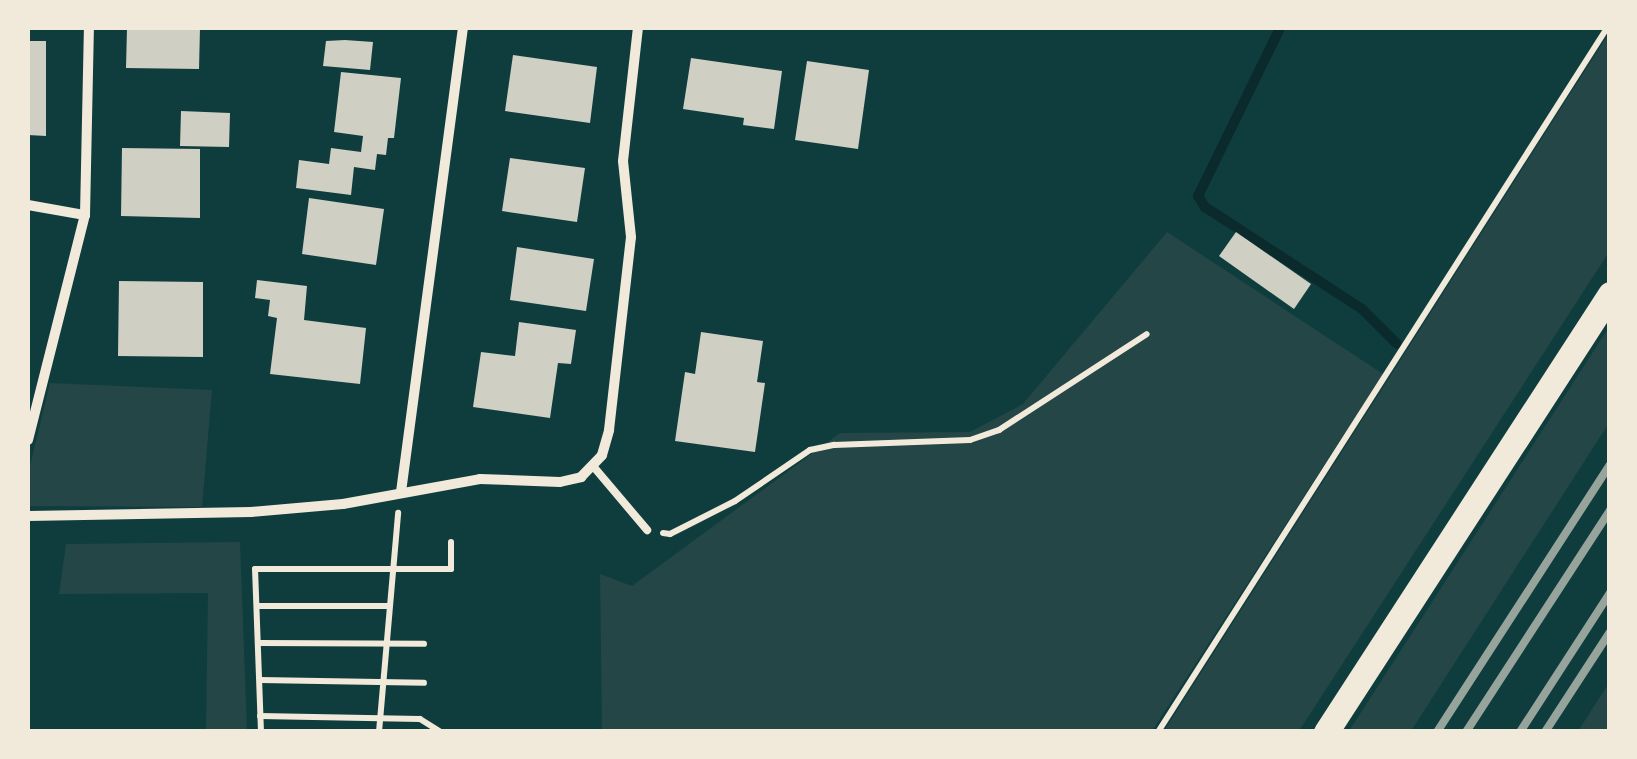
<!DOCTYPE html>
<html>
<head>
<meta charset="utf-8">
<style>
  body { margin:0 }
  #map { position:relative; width:1637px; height:759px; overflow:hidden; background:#0f3d3e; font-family:"Playfair Display",serif }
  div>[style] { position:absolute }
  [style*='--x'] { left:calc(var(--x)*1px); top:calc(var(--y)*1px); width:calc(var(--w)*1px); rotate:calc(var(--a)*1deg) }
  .green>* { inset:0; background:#244646 }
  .stream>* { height:10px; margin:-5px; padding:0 5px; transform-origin:5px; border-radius:5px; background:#0a2a2b }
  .building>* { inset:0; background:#cfcfc3 }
  .path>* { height:6px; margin:-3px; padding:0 3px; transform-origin:3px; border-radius:3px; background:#f1e9da }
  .service>* { height:8px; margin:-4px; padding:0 4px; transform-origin:4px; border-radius:4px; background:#f1e9da }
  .minor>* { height:10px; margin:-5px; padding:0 5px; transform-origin:5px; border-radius:5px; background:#f1e9da }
  .primary>* { height:25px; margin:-12.5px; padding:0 12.5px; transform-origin:12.5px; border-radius:12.5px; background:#f1e9da }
  .rail>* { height:8px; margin:-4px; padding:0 4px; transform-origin:4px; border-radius:4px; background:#97a49c }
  span { translate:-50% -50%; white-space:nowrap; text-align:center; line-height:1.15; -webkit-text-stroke:8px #f1e9da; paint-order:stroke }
  .frame { position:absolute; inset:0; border:30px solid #f1e9da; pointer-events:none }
</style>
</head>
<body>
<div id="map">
  <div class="green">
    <div style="clip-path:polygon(1609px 33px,1609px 252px,1299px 731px,1164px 731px)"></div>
    <div style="clip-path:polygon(1167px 232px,1383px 374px,1152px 731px,602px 731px,600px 574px,632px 586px,840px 433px,970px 432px,1023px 404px)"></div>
    <div style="clip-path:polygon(1609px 327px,1609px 423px,1411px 731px,1349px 731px)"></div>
    <div style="clip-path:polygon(50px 383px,212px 390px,202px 507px,28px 506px,28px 474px)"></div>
    <div style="clip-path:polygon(240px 542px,247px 731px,206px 731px,208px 593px,59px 594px,66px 544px)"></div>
    <div style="clip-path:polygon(1609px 683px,1609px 731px,1578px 731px)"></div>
  </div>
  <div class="stream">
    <div style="--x:1280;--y:28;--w:187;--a:116"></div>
    <div style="--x:1198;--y:196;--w:13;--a:58"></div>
    <div style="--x:1205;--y:207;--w:187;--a:33"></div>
    <div style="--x:1362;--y:309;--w:49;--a:45"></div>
  </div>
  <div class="building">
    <div style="clip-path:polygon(127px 28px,200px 28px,199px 69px,126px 68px)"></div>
    <div style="clip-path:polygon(345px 40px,373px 42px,370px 70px,323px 66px,326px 41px)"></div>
    <div style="clip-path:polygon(28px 41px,46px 41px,46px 136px,28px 135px)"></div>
    <div style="clip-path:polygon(513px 55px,597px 67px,590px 123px,505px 111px)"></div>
    <div style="clip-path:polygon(691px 58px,782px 71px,774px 129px,743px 125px,744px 118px,683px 109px)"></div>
    <div style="clip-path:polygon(807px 61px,869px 70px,858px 149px,795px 140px)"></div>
    <div style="clip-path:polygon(341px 72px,401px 78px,394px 138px,388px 138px,386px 155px,377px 154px,375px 170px,354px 167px,351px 195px,296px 188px,299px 160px,329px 164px,331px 148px,361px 152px,363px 136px,334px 132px)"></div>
    <div style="clip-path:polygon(181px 111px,230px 113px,229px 147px,180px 146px)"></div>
    <div style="clip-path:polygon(122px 148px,200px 149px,200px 218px,121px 216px)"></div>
    <div style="clip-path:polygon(510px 158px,585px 168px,577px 222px,502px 211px)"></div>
    <div style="clip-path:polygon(309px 198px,384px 209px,376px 265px,302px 254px)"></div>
    <div style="clip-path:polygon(1236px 232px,1311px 284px,1294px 309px,1219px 256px)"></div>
    <div style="clip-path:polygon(517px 247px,594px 259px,586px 311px,510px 300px)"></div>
    <div style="clip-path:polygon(257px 280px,307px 286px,304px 320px,366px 328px,360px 384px,270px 374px,277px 318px,268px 316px,270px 300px,255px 298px)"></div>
    <div style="clip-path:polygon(119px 281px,203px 282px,203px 357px,118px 356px)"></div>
    <div style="clip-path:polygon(519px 322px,576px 330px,571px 364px,558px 363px,550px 418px,473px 407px,481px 352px,515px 356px)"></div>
    <div style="clip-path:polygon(701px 332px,763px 341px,757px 382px,765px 383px,755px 452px,675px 441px,685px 372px,695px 374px)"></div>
  </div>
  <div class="path">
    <div style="--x:663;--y:533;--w:7;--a:8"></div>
    <div style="--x:670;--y:534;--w:73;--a:-26.9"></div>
    <div style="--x:735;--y:501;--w:91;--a:-34.2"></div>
    <div style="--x:810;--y:450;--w:25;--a:-12"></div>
    <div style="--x:834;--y:445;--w:136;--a:-2.1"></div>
    <div style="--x:970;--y:440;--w:31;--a:-19"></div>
    <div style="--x:999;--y:430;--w:176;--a:-33"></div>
    <div style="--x:258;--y:606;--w:131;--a:0"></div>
    <div style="--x:259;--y:643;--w:165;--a:0.3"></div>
    <div style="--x:260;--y:680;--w:164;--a:1"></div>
    <div style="--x:260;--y:716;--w:160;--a:1.1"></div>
    <div style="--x:420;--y:719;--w:25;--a:32"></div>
    <div style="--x:261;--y:732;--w:163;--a:-92.1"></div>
    <div style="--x:255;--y:569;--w:196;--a:0"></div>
    <div style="--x:451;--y:569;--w:27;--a:-90"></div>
    <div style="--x:379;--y:732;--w:220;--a:-85"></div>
    <div style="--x:1158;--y:732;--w:835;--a:-57.47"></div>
  </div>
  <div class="service">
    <div style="--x:593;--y:466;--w:84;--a:49.8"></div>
  </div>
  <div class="minor">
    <div style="--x:28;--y:205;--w:58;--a:10"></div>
    <div style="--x:28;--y:440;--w:232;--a:-75.8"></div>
    <div style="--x:85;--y:215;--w:187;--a:-88.8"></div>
    <div style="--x:401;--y:492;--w:468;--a:-82.4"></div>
    <div style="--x:28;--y:516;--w:223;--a:-1"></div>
    <div style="--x:251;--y:512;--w:92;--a:-5"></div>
    <div style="--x:343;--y:504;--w:139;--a:-10.3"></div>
    <div style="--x:480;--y:479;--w:80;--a:2.1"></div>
    <div style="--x:560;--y:482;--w:22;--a:-13"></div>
    <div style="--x:581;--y:477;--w:30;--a:-46"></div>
    <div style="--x:602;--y:455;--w:26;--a:-74"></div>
    <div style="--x:609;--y:430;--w:194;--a:-83.5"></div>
    <div style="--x:631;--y:237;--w:76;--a:-96"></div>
    <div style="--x:623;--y:161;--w:134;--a:-83.6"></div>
  </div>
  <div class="primary">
    <div style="--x:1326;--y:732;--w:522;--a:-57.04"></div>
  </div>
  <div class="rail">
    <div style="--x:1437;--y:732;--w:318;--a:-57.1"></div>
    <div style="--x:1466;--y:732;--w:265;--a:-57"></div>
    <div style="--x:1520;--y:732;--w:166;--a:-57.1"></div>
    <div style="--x:1545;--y:732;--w:119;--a:-57"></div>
  </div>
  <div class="frame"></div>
</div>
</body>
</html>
